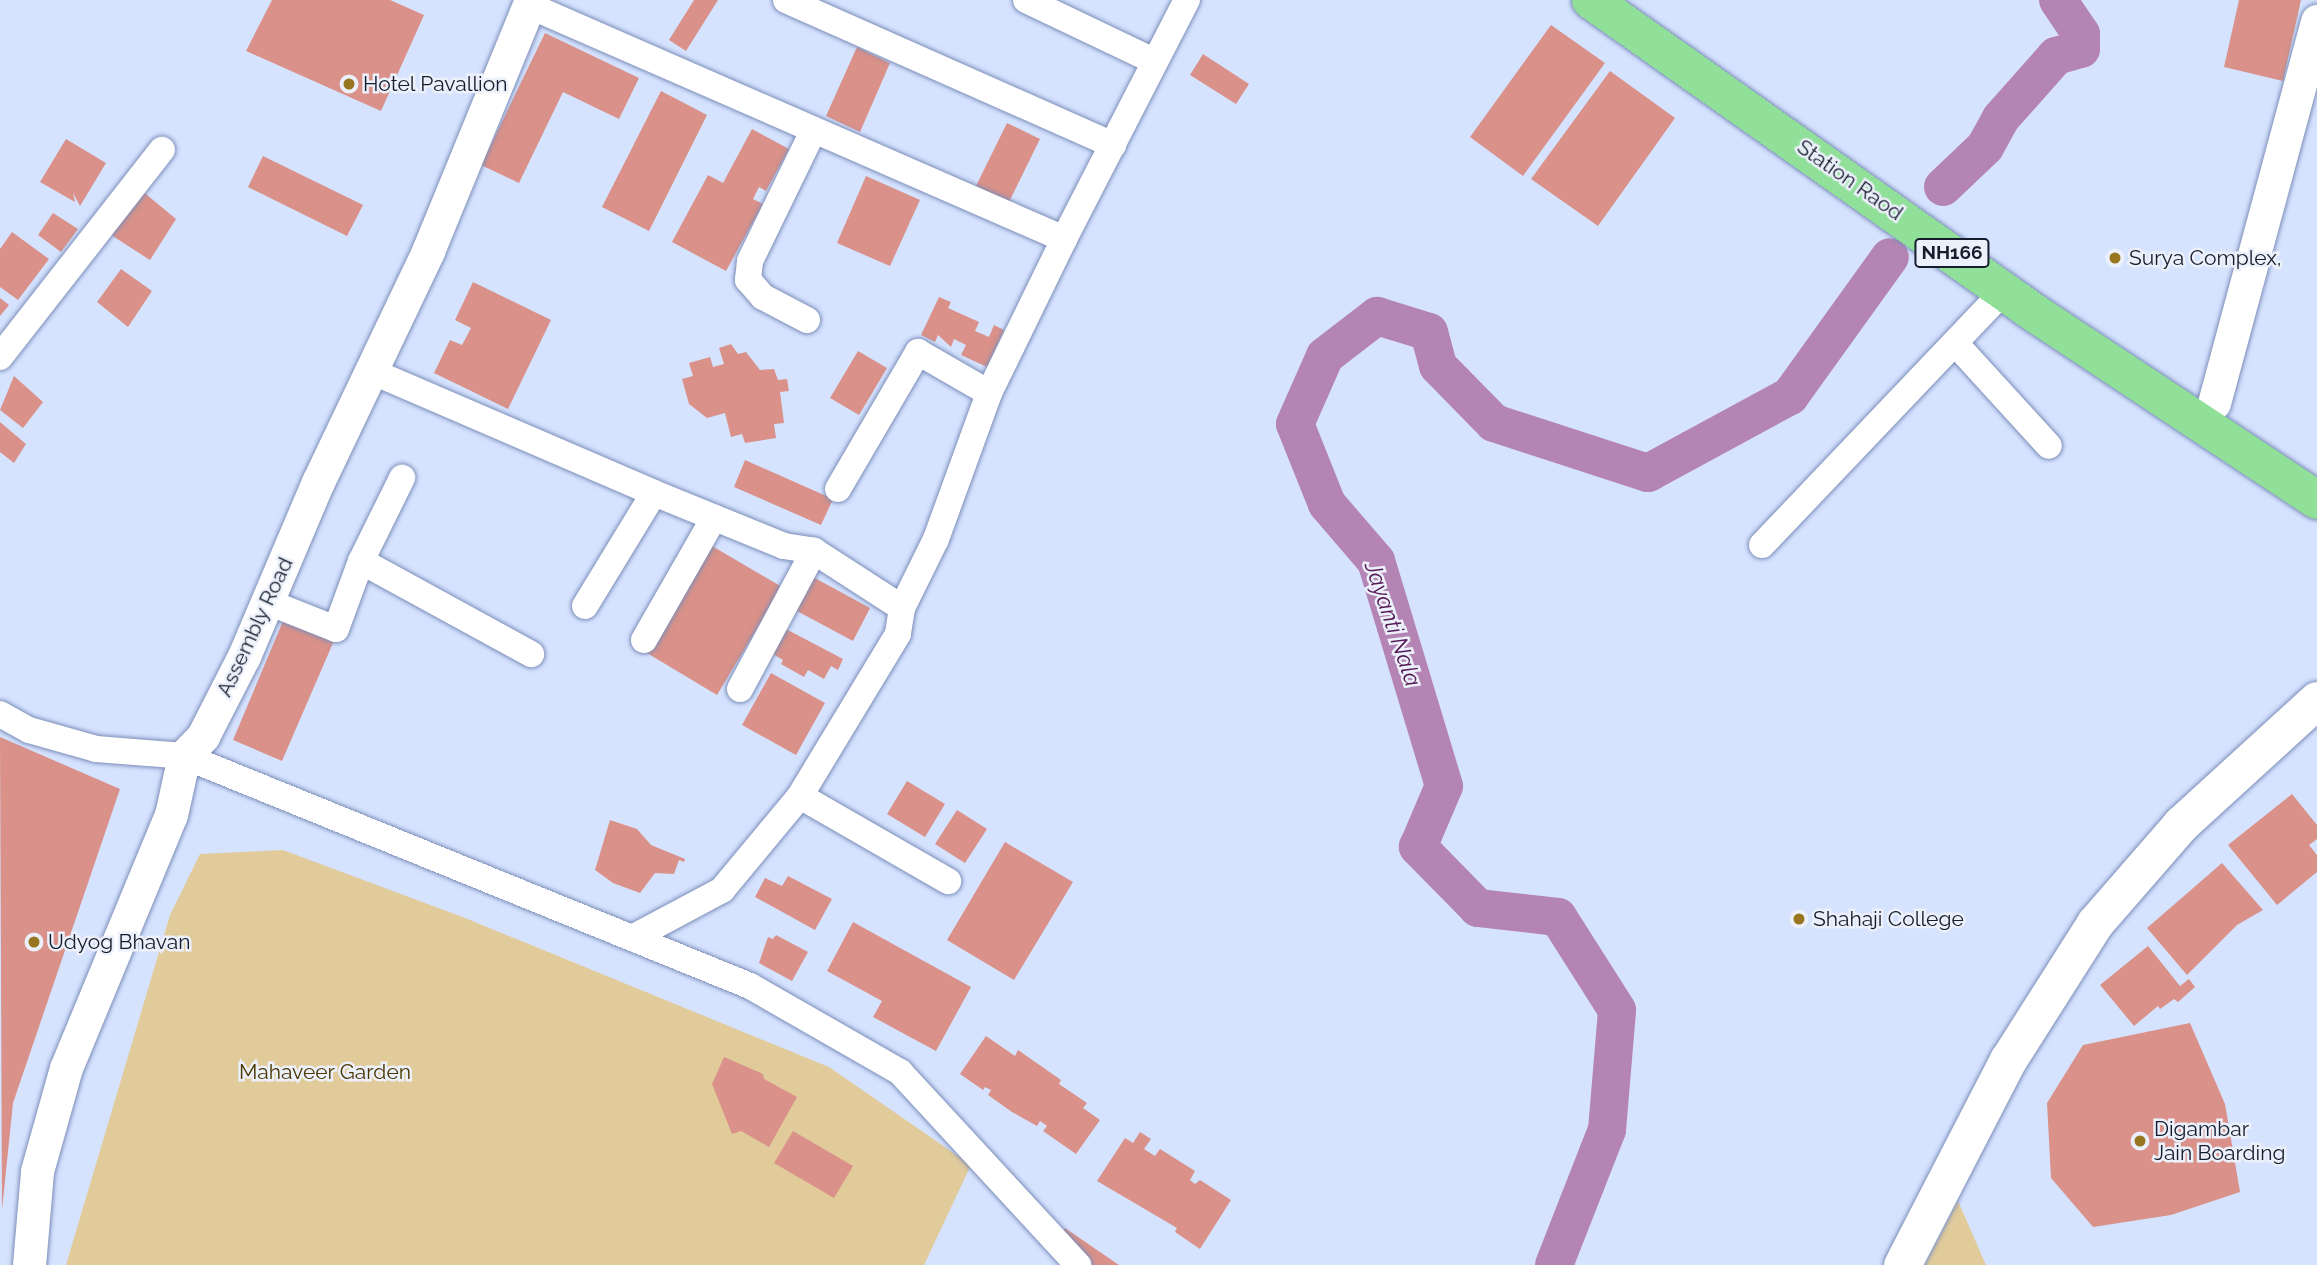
<!DOCTYPE html>
<html>
<head>
<meta charset="utf-8">
<style>
  body { margin:0 }
  #map { position:relative; width:2317px; height:1265px; overflow:hidden; background:#d6e3ff; font-family:Raleway,sans-serif }
  div>[style] { position:absolute }
  [style*='--x'] { left:calc(var(--x)*1px); top:calc(var(--y)*1px); width:calc(var(--w)*1px); rotate:calc(var(--a)*1deg) }
  .green>* { inset:0; background:#e1cb9b }
  .river>* { height:38px; margin:-19px; padding:0 19px; transform-origin:19px; border-radius:19px; background:#b484b4 }
  .building>* { inset:0; background:#d99189 }
  .roads { filter:drop-shadow(0 0 2px #7c8eb9) drop-shadow(0 0 2px #7c8eb9) }
  .minor>* { height:26px; margin:-13px; padding:0 13px; transform-origin:13px; border-radius:13px; background:#fff }
  .tertiary>* { height:33px; margin:-16.5px; padding:0 16.5px; transform-origin:16.5px; border-radius:16.5px; background:#fff }
  .secondary>* { height:37px; margin:-18.5px; padding:0 18.5px; transform-origin:18.5px; border-radius:18.5px; background:#fff }
  .trunk>* { height:38px; margin:-19px; padding:0 19px; transform-origin:19px; border-radius:19px; background:#90e09a }
  .dots>* { width:19px; height:19px; translate:-50% -50%; box-sizing:border-box; border:4px solid #ecf0fa; border-radius:50% }
  span { translate:-50% -50%; white-space:nowrap; text-align:center; line-height:1.15; -webkit-text-stroke:5px #ecf0fa; paint-order:stroke }
  .shield-label span { padding:2px 5px; background:#ecf0fa; border:2px solid; border-radius:5px; -webkit-text-stroke-width:0 }
  .shield-label { font-size:19px; color:#151c2d; font-weight:700 }
  .poi-label { font-size:21px; color:#151c2d }
  .left { translate:0 -50%; text-align:left }
  .street-label { font-size:21px; color:#151c2d }
  .park-label { font-size:21px; color:#4b3700 }
  .water-label { font-size:23px; color:#531855; font-style:italic }
</style>
</head>
<body>
<div id="map">
  <div class="green">
    <div style="clip-path:polygon(283px 850px,465px 918px,829px 1067px,971px 1165px,924px 1265px,66px 1265px,170px 915px,200px 854px)"></div>
    <div style="clip-path:polygon(1958px 1201px,1986px 1265px,1925px 1265px)"></div>
  </div>
  <div class="river">
    <div style="--x:1943;--y:187;--w:58;--a:-43.6"></div>
    <div style="--x:1985;--y:147;--w:33;--a:-61"></div>
    <div style="--x:2001;--y:118;--w:83;--a:-48.4"></div>
    <div style="--x:2056;--y:56;--w:26;--a:-16"></div>
    <div style="--x:2081;--y:49;--w:15;--a:-90"></div>
    <div style="--x:2081;--y:34;--w:41;--a:-124.1"></div>
    <div style="--x:1554;--y:1265;--w:145;--a:-68.6"></div>
    <div style="--x:1607;--y:1130;--w:120;--a:-85.2"></div>
    <div style="--x:1617;--y:1010;--w:110;--a:-122.4"></div>
    <div style="--x:1558;--y:917;--w:81;--a:-173.6"></div>
    <div style="--x:1478;--y:908;--w:86;--a:-134.5"></div>
    <div style="--x:1418;--y:847;--w:66;--a:-66.9"></div>
    <div style="--x:1444;--y:786;--w:235;--a:-106.8"></div>
    <div style="--x:1376;--y:561;--w:75;--a:-130.7"></div>
    <div style="--x:1327;--y:504;--w:86;--a:-111.8"></div>
    <div style="--x:1295;--y:424;--w:74;--a:-66.2"></div>
    <div style="--x:1325;--y:356;--w:66;--a:-37.6"></div>
    <div style="--x:1377;--y:316;--w:54;--a:17.1"></div>
    <div style="--x:1429;--y:332;--w:35;--a:75"></div>
    <div style="--x:1438;--y:366;--w:80;--a:45.5"></div>
    <div style="--x:1494;--y:423;--w:162;--a:18"></div>
    <div style="--x:1648;--y:473;--w:162;--a:-28.5"></div>
    <div style="--x:1790;--y:396;--w:171;--a:-54.3"></div>
  </div>
  <div class="building">
    <div style="clip-path:polygon(272px 0,390px 0,424px 15px,381px 111px,246px 51px)"></div>
    <div style="clip-path:polygon(694px 0,718px 0,686px 51px,669px 40px)"></div>
    <div style="clip-path:polygon(2239px 0,2301px 0,2283px 81px,2224px 67px)"></div>
    <div style="clip-path:polygon(1551px 25px,1605px 63px,1523px 176px,1470px 137px)"></div>
    <div style="clip-path:polygon(545px 33px,639px 78px,619px 119px,563px 92px,519px 183px,481px 165px)"></div>
    <div style="clip-path:polygon(857px 47px,890px 63px,860px 132px,826px 116px)"></div>
    <div style="clip-path:polygon(1203px 54px,1249px 84px,1236px 104px,1190px 75px)"></div>
    <div style="clip-path:polygon(1610px 71px,1675px 118px,1598px 226px,1531px 179px)"></div>
    <div style="clip-path:polygon(661px 91px,707px 115px,649px 231px,602px 207px)"></div>
    <div style="clip-path:polygon(1007px 123px,1040px 139px,1009px 202px,976px 186px)"></div>
    <div style="clip-path:polygon(752px 129px,789px 149px,766px 191px,759px 187px,753px 199px,763px 204px,726px 271px,672px 242px,708px 175px,723px 183px)"></div>
    <div style="clip-path:polygon(66px 139px,106px 163px,80px 206px,73px 193px,75px 202px,40px 182px)"></div>
    <div style="clip-path:polygon(263px 156px,363px 205px,347px 236px,248px 187px)"></div>
    <div style="clip-path:polygon(866px 176px,920px 200px,890px 266px,837px 243px)"></div>
    <div style="clip-path:polygon(141px 190px,176px 219px,150px 260px,108px 233px)"></div>
    <div style="clip-path:polygon(53px 213px,78px 229px,61px 252px,38px 235px)"></div>
    <div style="clip-path:polygon(12px 232px,49px 259px,18px 300px,0 287px,0 249px)"></div>
    <div style="clip-path:polygon(121px 269px,152px 291px,128px 327px,97px 302px)"></div>
    <div style="clip-path:polygon(473px 282px,551px 320px,508px 409px,434px 373px,450px 340px,462px 345px,471px 328px,455px 320px)"></div>
    <div style="clip-path:polygon(939px 297px,951px 302px,948px 308px,979px 322px,975px 331px,989px 337px,994px 325px,1004px 330px,987px 367px,961px 355px,966px 345px,954px 339px,951px 347px,938px 335px,935px 342px,921px 335px)"></div>
    <div style="clip-path:polygon(0 298px,9px 305px,0 316px)"></div>
    <div style="clip-path:polygon(731px 344px,738px 354px,746px 352px,760px 370px,774px 369px,778px 380px,787px 379px,789px 391px,780px 392px,784px 423px,774px 424px,776px 438px,745px 443px,742px 434px,731px 437px,725px 413px,707px 418px,689px 404px,682px 379px,693px 376px,689px 363px,710px 357px,713px 367px,724px 364px,719px 348px)"></div>
    <div style="clip-path:polygon(858px 351px,887px 368px,859px 415px,830px 398px)"></div>
    <div style="clip-path:polygon(14px 376px,43px 402px,23px 428px,0 410px)"></div>
    <div style="clip-path:polygon(0 422px,26px 444px,14px 463px,0 452px)"></div>
    <div style="clip-path:polygon(745px 460px,833px 499px,821px 525px,734px 487px)"></div>
    <div style="clip-path:polygon(707px 543px,782px 587px,717px 695px,642px 650px)"></div>
    <div style="clip-path:polygon(813px 577px,870px 608px,853px 641px,795px 610px)"></div>
    <div style="clip-path:polygon(286px 614px,336px 636px,282px 761px,233px 740px)"></div>
    <div style="clip-path:polygon(784px 628px,843px 659px,838px 670px,831px 666px,824px 679px,808px 670px,804px 677px,781px 664px,783px 660px,771px 653px)"></div>
    <div style="clip-path:polygon(771px 673px,825px 703px,796px 755px,742px 725px)"></div>
    <div style="clip-path:polygon(0 737px,120px 789px,13px 1103px,2px 1210px)"></div>
    <div style="clip-path:polygon(907px 781px,945px 804px,925px 837px,887px 814px)"></div>
    <div style="clip-path:polygon(2292px 794px,2317px 825px,2317px 839px,2309px 845px,2317px 855px,2317px 872px,2277px 905px,2228px 845px)"></div>
    <div style="clip-path:polygon(957px 810px,987px 829px,965px 863px,935px 844px)"></div>
    <div style="clip-path:polygon(610px 820px,637px 829px,651px 845px,685px 859px,684px 862px,679px 860px,674px 874px,655px 873px,640px 893px,613px 883px,595px 870px)"></div>
    <div style="clip-path:polygon(1005px 842px,1073px 882px,1014px 980px,947px 940px)"></div>
    <div style="clip-path:polygon(2222px 863px,2263px 910px,2237px 925px,2187px 975px,2147px 928px)"></div>
    <div style="clip-path:polygon(788px 876px,832px 899px,815px 930px,755px 897px,765px 878px,782px 886px)"></div>
    <div style="clip-path:polygon(853px 922px,971px 987px,936px 1051px,873px 1017px,882px 1001px,827px 971px)"></div>
    <div style="clip-path:polygon(776px 935px,808px 952px,792px 981px,759px 963px,768px 937px,773px 939px)"></div>
    <div style="clip-path:polygon(2148px 946px,2180px 986px,2189px 979px,2195px 987px,2178px 1002px,2174px 999px,2160px 1009px,2158px 1006px,2134px 1026px,2100px 985px)"></div>
    <div style="clip-path:polygon(2190px 1023px,2225px 1104px,2240px 1192px,2171px 1215px,2093px 1227px,2051px 1178px,2047px 1103px,2083px 1045px)"></div>
    <div style="clip-path:polygon(986px 1036px,1015px 1056px,1018px 1050px,1061px 1080px,1059px 1084px,1087px 1103px,1083px 1108px,1100px 1120px,1076px 1154px,1043px 1131px,1047px 1126px,1040px 1121px,1037px 1126px,1012px 1112px,988px 1095px,991px 1090px,985px 1087px,983px 1090px,960px 1074px)"></div>
    <div style="clip-path:polygon(724px 1057px,763px 1074px,764px 1079px,797px 1097px,769px 1147px,741px 1131px,732px 1134px,712px 1084px)"></div>
    <div style="clip-path:polygon(793px 1131px,853px 1166px,834px 1198px,774px 1163px)"></div>
    <div style="clip-path:polygon(1140px 1132px,1151px 1139px,1144px 1149px,1155px 1156px,1160px 1149px,1195px 1171px,1190px 1180px,1195px 1184px,1200px 1180px,1231px 1200px,1200px 1249px,1175px 1232px,1177px 1228px,1097px 1181px,1125px 1138px,1133px 1143px)"></div>
    <div style="clip-path:polygon(1065px 1228px,1119px 1265px,1086px 1265px,1058px 1239px)"></div>
  </div>
  <div class="roads">
    <div class="minor">
      <div style="--x:786;--y:0;--w:358;--a:23.9"></div>
      <div style="--x:1026;--y:0;--w:142;--a:25.5"></div>
      <div style="--x:528;--y:5;--w:585;--a:23.58"></div>
      <div style="--x:1064;--y:239;--w:269;--a:-62.8"></div>
      <div style="--x:807;--y:320;--w:50;--a:-152.4"></div>
      <div style="--x:763;--y:297;--w:23;--a:-131"></div>
      <div style="--x:748;--y:280;--w:19;--a:-84"></div>
      <div style="--x:750;--y:261;--w:144;--a:-64.1"></div>
      <div style="--x:1955;--y:343;--w:139;--a:47.6"></div>
      <div style="--x:0;--y:357;--w:263;--a:-52"></div>
      <div style="--x:371;--y:371;--w:308;--a:23.3"></div>
      <div style="--x:654;--y:493;--w:140;--a:22.2"></div>
      <div style="--x:784;--y:546;--w:30;--a:9"></div>
      <div style="--x:814;--y:551;--w:105;--a:32.9"></div>
      <div style="--x:902;--y:608;--w:26;--a:99"></div>
      <div style="--x:898;--y:634;--w:189;--a:121.2"></div>
      <div style="--x:800;--y:796;--w:122;--a:129.7"></div>
      <div style="--x:722;--y:890;--w:98;--a:151.9"></div>
      <div style="--x:838;--y:489;--w:159;--a:-59.7"></div>
      <div style="--x:918;--y:352;--w:82;--a:30"></div>
      <div style="--x:989;--y:393;--w:171;--a:-64"></div>
      <div style="--x:1762;--y:545;--w:351;--a:-46.4"></div>
      <div style="--x:361;--y:561;--w:194;--a:28.7"></div>
      <div style="--x:268;--y:602;--w:73;--a:21.7"></div>
      <div style="--x:336;--y:629;--w:72;--a:-69.8"></div>
      <div style="--x:361;--y:561;--w:93;--a:-63.7"></div>
      <div style="--x:585;--y:606;--w:132;--a:-58.6"></div>
      <div style="--x:902;--y:608;--w:77;--a:-63.8"></div>
      <div style="--x:936;--y:539;--w:155;--a:-70"></div>
      <div style="--x:644;--y:640;--w:141;--a:-60.2"></div>
      <div style="--x:740;--y:689;--w:157;--a:-61.8"></div>
      <div style="--x:0;--y:714;--w:33;--a:29"></div>
      <div style="--x:29;--y:730;--w:70;--a:15.8"></div>
      <div style="--x:96;--y:749;--w:88;--a:4.5"></div>
      <div style="--x:184;--y:756;--w:611;--a:22.11"></div>
      <div style="--x:750;--y:986;--w:173;--a:29.8"></div>
      <div style="--x:900;--y:1072;--w:263;--a:47.3"></div>
      <div style="--x:800;--y:796;--w:171;--a:29.9"></div>
    </div>
    <div class="tertiary">
      <div style="--x:2214;--y:403;--w:396;--a:-74.9"></div>
      <div style="--x:29;--y:1265;--w:94;--a:-85.1"></div>
      <div style="--x:37;--y:1171;--w:107;--a:-74.3"></div>
      <div style="--x:66;--y:1068;--w:274;--a:-67.5"></div>
      <div style="--x:171;--y:815;--w:60;--a:-77.6"></div>
      <div style="--x:184;--y:756;--w:28;--a:-46"></div>
      <div style="--x:203;--y:736;--w:90;--a:-62.9"></div>
      <div style="--x:244;--y:656;--w:189;--a:-67"></div>
      <div style="--x:318;--y:482;--w:256;--a:-64.5"></div>
      <div style="--x:428;--y:251;--w:271;--a:-67.7"></div>
    </div>
    <div class="secondary">
      <div style="--x:1902;--y:1265;--w:231;--a:-62.7"></div>
      <div style="--x:2008;--y:1060;--w:162;--a:-57.6"></div>
      <div style="--x:2095;--y:923;--w:131;--a:-49"></div>
      <div style="--x:2181;--y:824;--w:184;--a:-42.4"></div>
    </div>
    <div class="trunk">
      <div style="--x:1591;--y:0;--w:545;--a:35.21"></div>
      <div style="--x:2036;--y:314;--w:337;--a:33.5"></div>
    </div>
  </div>
  <div class="dots">
    <div style="left:349px;top:84px;background:#97761f"></div>
    <div style="left:2115px;top:258px;background:#97761f"></div>
    <div style="left:1799px;top:919px;background:#97761f"></div>
    <div style="left:34px;top:942px;background:#97761f"></div>
    <div style="left:2140px;top:1141px;background:#97761f"></div>
  </div>
  <div class="shield-label">
    <span style="left:1952px;top:253px">NH166</span>
  </div>
  <div class="poi-label">
    <span class="left" style="left:363px;top:84px">Hotel Pavallion</span>
    <span class="left" style="left:2129px;top:258px">Surya Complex,</span>
    <span class="left" style="left:1813px;top:919px">Shahaji College</span>
    <span class="left" style="left:48px;top:942px">Udyog Bhavan</span>
    <span class="left" style="left:2154px;top:1141px">Digambar<br>Jain Boarding</span>
  </div>
  <div class="street-label">
    <span style="left:1850px;top:180px;rotate:35deg">Station Raod</span>
    <span style="left:255px;top:627px;rotate:-65deg">Assembly Road</span>
  </div>
  <div class="park-label">
    <span style="left:325px;top:1072px">Mahaveer Garden</span>
  </div>
  <div class="water-label">
    <span style="left:1393px;top:624px;rotate:71deg">Jayanti Nala</span>
  </div>
</div>
</body>
</html>
